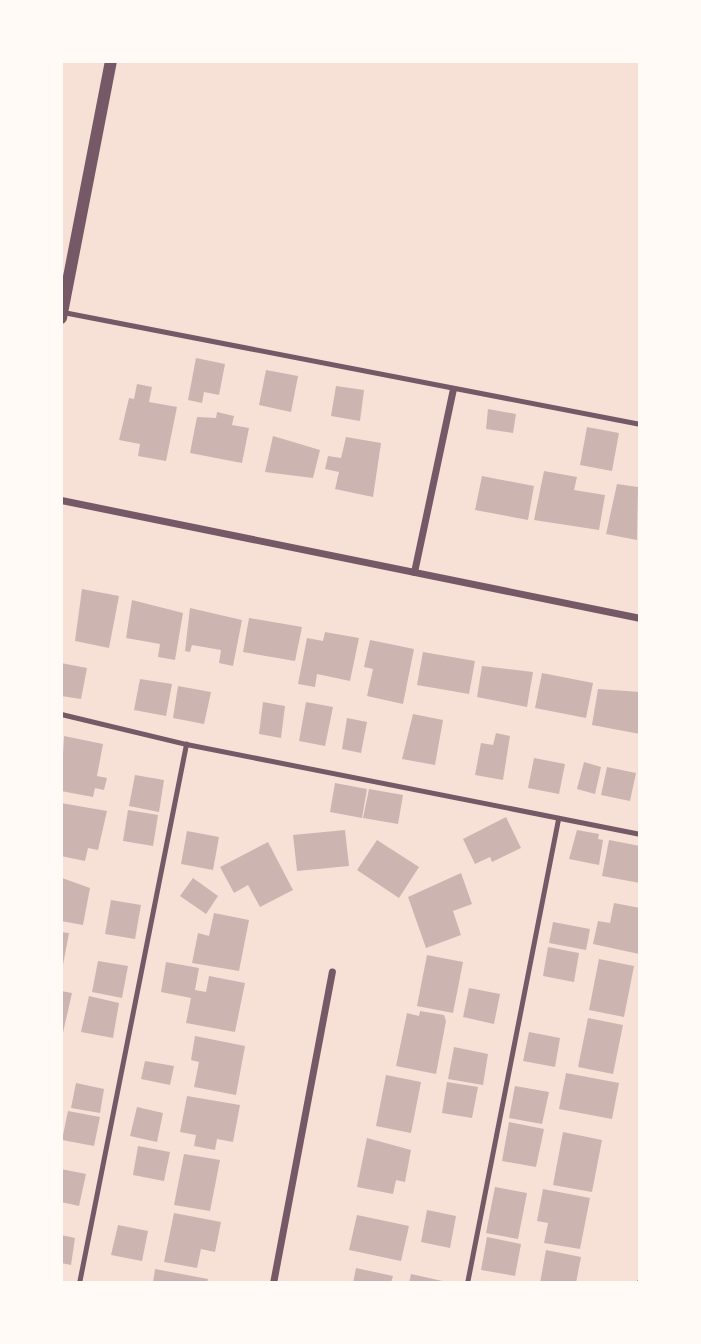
<!DOCTYPE html>
<html>
<head>
<meta charset="utf-8">
<style>
  body { margin:0 }
  #map { position:relative; width:701px; height:1344px; overflow:hidden; background:#f7e1d7; font-family:"Alegreya Sans",sans-serif }
  div>[style] { position:absolute }
  [style*='--x'] { left:calc(var(--x)*1px); top:calc(var(--y)*1px); width:calc(var(--w)*1px); rotate:calc(var(--a)*1deg) }
  .building>* { inset:0; background:#ccb4b1 }
  .service>* { height:5px; margin:-2.5px; padding:0 2.5px; transform-origin:2.5px; border-radius:2.5px; background:#755966 }
  .minor>* { height:7px; margin:-3.5px; padding:0 3.5px; transform-origin:3.5px; border-radius:3.5px; background:#755966 }
  .tertiary>* { height:12px; margin:-6px; padding:0 6px; transform-origin:6px; border-radius:6px; background:#755966 }
  span { translate:-50% -50%; white-space:nowrap; text-align:center; line-height:1.15; -webkit-text-stroke:5px #fffaf5; paint-order:stroke }
  .frame { position:absolute; inset:0; border:63px solid #fffaf5; pointer-events:none }
</style>
</head>
<body>
<div id="map">
  <div class="building">
    <div style="clip-path:polygon(196px 358px,225px 364px,219px 395px,204px 392px,202px 403px,188px 400px)"></div>
    <div style="clip-path:polygon(266px 370px,298px 376px,291px 412px,259px 405px)"></div>
    <div style="clip-path:polygon(137px 384px,152px 387px,149px 402px,177px 407px,166px 461px,138px 456px,140px 444px,119px 440px,129px 398px,134px 399px)"></div>
    <div style="clip-path:polygon(336px 386px,364px 390px,360px 421px,331px 416px)"></div>
    <div style="clip-path:polygon(488px 409px,516px 414px,513px 433px,486px 429px)"></div>
    <div style="clip-path:polygon(217px 412px,234px 416px,232px 425px,249px 428px,242px 463px,190px 453px,197px 417px,216px 418px)"></div>
    <div style="clip-path:polygon(587px 427px,619px 433px,612px 471px,580px 465px)"></div>
    <div style="clip-path:polygon(273px 436px,320px 450px,313px 478px,265px 472px)"></div>
    <div style="clip-path:polygon(346px 437px,381px 443px,373px 497px,335px 489px,339px 472px,325px 469px,328px 456px,341px 458px)"></div>
    <div style="clip-path:polygon(544px 471px,577px 477px,574px 490px,605px 495px,599px 530px,534px 520px)"></div>
    <div style="clip-path:polygon(482px 476px,534px 486px,528px 520px,475px 510px)"></div>
    <div style="clip-path:polygon(617px 484px,638px 487px,637px 540px,606px 534px)"></div>
    <div style="clip-path:polygon(82px 589px,119px 596px,109px 648px,75px 641px)"></div>
    <div style="clip-path:polygon(132px 600px,183px 613px,175px 660px,158px 657px,160px 644px,126px 638px)"></div>
    <div style="clip-path:polygon(190px 608px,242px 620px,233px 666px,219px 663px,221px 650px,192px 645px,190px 652px,185px 651px)"></div>
    <div style="clip-path:polygon(249px 618px,302px 627px,295px 661px,243px 652px)"></div>
    <div style="clip-path:polygon(325px 632px,359px 638px,350px 681px,317px 674px,315px 687px,298px 684px,307px 638px,323px 641px)"></div>
    <div style="clip-path:polygon(370px 640px,414px 649px,403px 704px,367px 696px,373px 669px,364px 667px)"></div>
    <div style="clip-path:polygon(423px 652px,475px 661px,469px 694px,417px 685px)"></div>
    <div style="clip-path:polygon(61px 663px,87px 668px,81px 699px,61px 696px)"></div>
    <div style="clip-path:polygon(482px 666px,533px 672px,527px 707px,477px 697px)"></div>
    <div style="clip-path:polygon(542px 673px,593px 683px,586px 718px,535px 708px)"></div>
    <div style="clip-path:polygon(140px 679px,172px 684px,166px 716px,134px 710px)"></div>
    <div style="clip-path:polygon(178px 686px,211px 692px,204px 724px,173px 718px)"></div>
    <div style="clip-path:polygon(598px 689px,640px 692px,640px 734px,592px 725px)"></div>
    <div style="clip-path:polygon(263px 702px,285px 706px,281px 738px,259px 734px)"></div>
    <div style="clip-path:polygon(306px 702px,333px 707px,325px 746px,299px 741px)"></div>
    <div style="clip-path:polygon(413px 714px,443px 720px,435px 765px,402px 759px)"></div>
    <div style="clip-path:polygon(347px 718px,367px 722px,361px 753px,342px 749px)"></div>
    <div style="clip-path:polygon(496px 733px,510px 736px,503px 780px,475px 775px,481px 743px,493px 745px)"></div>
    <div style="clip-path:polygon(64px 736px,103px 744px,97px 776px,107px 778px,104px 790px,95px 788px,93px 797px,61px 791px)"></div>
    <div style="clip-path:polygon(534px 758px,565px 764px,559px 794px,528px 788px)"></div>
    <div style="clip-path:polygon(584px 762px,601px 767px,595px 794px,577px 789px)"></div>
    <div style="clip-path:polygon(607px 767px,636px 773px,630px 801px,601px 795px)"></div>
    <div style="clip-path:polygon(135px 775px,164px 780px,159px 812px,129px 806px)"></div>
    <div style="clip-path:polygon(335px 783px,367px 789px,362px 818px,330px 812px)"></div>
    <div style="clip-path:polygon(369px 789px,403px 795px,398px 824px,363px 818px)"></div>
    <div style="clip-path:polygon(61px 803px,107px 811px,98px 850px,88px 848px,85px 861px,61px 856px)"></div>
    <div style="clip-path:polygon(128px 810px,158px 815px,153px 846px,123px 841px)"></div>
    <div style="clip-path:polygon(506px 817px,521px 848px,492px 862px,490px 857px,475px 864px,463px 839px)"></div>
    <div style="clip-path:polygon(345px 830px,349px 866px,297px 871px,293px 835px)"></div>
    <div style="clip-path:polygon(577px 830px,599px 834px,598px 839px,603px 840px,599px 865px,569px 859px)"></div>
    <div style="clip-path:polygon(187px 831px,219px 837px,213px 870px,181px 864px)"></div>
    <div style="clip-path:polygon(377px 840px,419px 867px,399px 898px,357px 870px)"></div>
    <div style="clip-path:polygon(609px 840px,640px 846px,640px 883px,602px 876px)"></div>
    <div style="clip-path:polygon(268px 842px,293px 890px,260px 907px,248px 885px,234px 893px,220px 867px)"></div>
    <div style="clip-path:polygon(461px 873px,472px 904px,453px 911px,461px 935px,426px 948px,408px 897px)"></div>
    <div style="clip-path:polygon(62px 878px,90px 888px,83px 925px,61px 921px)"></div>
    <div style="clip-path:polygon(193px 878px,218px 896px,206px 914px,180px 896px)"></div>
    <div style="clip-path:polygon(111px 900px,141px 905px,135px 939px,105px 934px)"></div>
    <div style="clip-path:polygon(614px 903px,640px 908px,639px 954px,593px 944px,598px 921px,610px 923px)"></div>
    <div style="clip-path:polygon(214px 913px,249px 920px,239px 971px,192px 963px,198px 933px,209px 936px)"></div>
    <div style="clip-path:polygon(553px 922px,590px 929px,586px 950px,549px 943px)"></div>
    <div style="clip-path:polygon(61px 932px,69px 933px,63px 965px,61px 965px)"></div>
    <div style="clip-path:polygon(548px 947px,579px 953px,574px 982px,543px 976px)"></div>
    <div style="clip-path:polygon(427px 955px,463px 962px,453px 1013px,417px 1006px)"></div>
    <div style="clip-path:polygon(599px 959px,634px 966px,624px 1017px,589px 1010px)"></div>
    <div style="clip-path:polygon(98px 961px,128px 966px,122px 998px,92px 992px)"></div>
    <div style="clip-path:polygon(166px 962px,199px 968px,195px 990px,206px 992px,209px 976px,245px 983px,235px 1032px,186px 1023px,191px 998px,161px 992px)"></div>
    <div style="clip-path:polygon(469px 988px,500px 994px,494px 1024px,463px 1017px)"></div>
    <div style="clip-path:polygon(61px 991px,72px 993px,62px 1037px,61px 1037px)"></div>
    <div style="clip-path:polygon(89px 996px,119px 1003px,113px 1038px,81px 1032px)"></div>
    <div style="clip-path:polygon(420px 1011px,444px 1015px,446px 1021px,436px 1074px,396px 1066px,407px 1013px,419px 1016px)"></div>
    <div style="clip-path:polygon(588px 1018px,623px 1025px,613px 1074px,578px 1067px)"></div>
    <div style="clip-path:polygon(529px 1032px,560px 1038px,555px 1067px,523px 1061px)"></div>
    <div style="clip-path:polygon(195px 1036px,245px 1046px,236px 1095px,194px 1087px,199px 1062px,191px 1060px)"></div>
    <div style="clip-path:polygon(454px 1047px,488px 1054px,483px 1085px,448px 1079px)"></div>
    <div style="clip-path:polygon(145px 1061px,174px 1066px,170px 1085px,141px 1079px)"></div>
    <div style="clip-path:polygon(566px 1073px,619px 1083px,612px 1119px,559px 1109px)"></div>
    <div style="clip-path:polygon(386px 1075px,421px 1082px,411px 1133px,376px 1126px)"></div>
    <div style="clip-path:polygon(447px 1082px,478px 1087px,472px 1118px,442px 1113px)"></div>
    <div style="clip-path:polygon(76px 1083px,104px 1089px,100px 1113px,71px 1108px)"></div>
    <div style="clip-path:polygon(515px 1086px,549px 1092px,542px 1124px,509px 1118px)"></div>
    <div style="clip-path:polygon(187px 1096px,240px 1105px,233px 1142px,217px 1139px,215px 1150px,194px 1146px,196px 1135px,180px 1132px)"></div>
    <div style="clip-path:polygon(137px 1107px,163px 1113px,157px 1142px,130px 1136px)"></div>
    <div style="clip-path:polygon(68px 1111px,100px 1117px,94px 1146px,62px 1140px)"></div>
    <div style="clip-path:polygon(509px 1122px,544px 1129px,536px 1167px,502px 1161px)"></div>
    <div style="clip-path:polygon(563px 1132px,602px 1140px,592px 1192px,553px 1185px)"></div>
    <div style="clip-path:polygon(367px 1138px,411px 1150px,405px 1182px,396px 1180px,393px 1194px,357px 1187px)"></div>
    <div style="clip-path:polygon(138px 1146px,170px 1152px,164px 1181px,133px 1175px)"></div>
    <div style="clip-path:polygon(184px 1154px,220px 1160px,210px 1211px,174px 1205px)"></div>
    <div style="clip-path:polygon(61px 1169px,86px 1174px,79px 1206px,61px 1202px)"></div>
    <div style="clip-path:polygon(495px 1187px,527px 1193px,518px 1239px,486px 1233px)"></div>
    <div style="clip-path:polygon(543px 1189px,590px 1198px,580px 1249px,544px 1243px,548px 1223px,537px 1221px)"></div>
    <div style="clip-path:polygon(427px 1210px,456px 1216px,450px 1248px,421px 1242px)"></div>
    <div style="clip-path:polygon(174px 1213px,221px 1222px,215px 1252px,201px 1249px,197px 1268px,164px 1262px)"></div>
    <div style="clip-path:polygon(357px 1215px,409px 1226px,401px 1261px,349px 1250px)"></div>
    <div style="clip-path:polygon(118px 1225px,148px 1231px,142px 1261px,111px 1255px)"></div>
    <div style="clip-path:polygon(61px 1235px,75px 1238px,71px 1265px,61px 1263px)"></div>
    <div style="clip-path:polygon(487px 1237px,521px 1244px,515px 1276px,481px 1270px)"></div>
    <div style="clip-path:polygon(546px 1250px,581px 1257px,576px 1283px,540px 1283px)"></div>
    <div style="clip-path:polygon(356px 1268px,393px 1276px,391px 1283px,353px 1283px)"></div>
    <div style="clip-path:polygon(155px 1269px,208px 1279px,207px 1283px,153px 1283px)"></div>
    <div style="clip-path:polygon(411px 1274px,447px 1282px,447px 1283px,409px 1283px)"></div>
  </div>
  <div class="service">
    <div style="--x:63;--y:312;--w:588;--a:10.98"></div>
    <div style="--x:61;--y:714;--w:129;--a:13.5"></div>
    <div style="--x:186;--y:744;--w:463;--a:11.2"></div>
    <div style="--x:79;--y:1283;--w:550;--a:-78.77"></div>
    <div style="--x:467;--y:1283;--w:474;--a:-78.9"></div>
  </div>
  <div class="minor">
    <div style="--x:61;--y:500;--w:591;--a:11.52"></div>
    <div style="--x:414;--y:572;--w:187;--a:-78"></div>
    <div style="--x:273;--y:1283;--w:317;--a:-79.3"></div>
    <div style="--x:640;--y:1283;--w:1;--a:-90"></div>
  </div>
  <div class="tertiary">
    <div style="--x:61;--y:318;--w:262;--a:-79"></div>
  </div>
  <div class="frame"></div>
</div>
</body>
</html>
